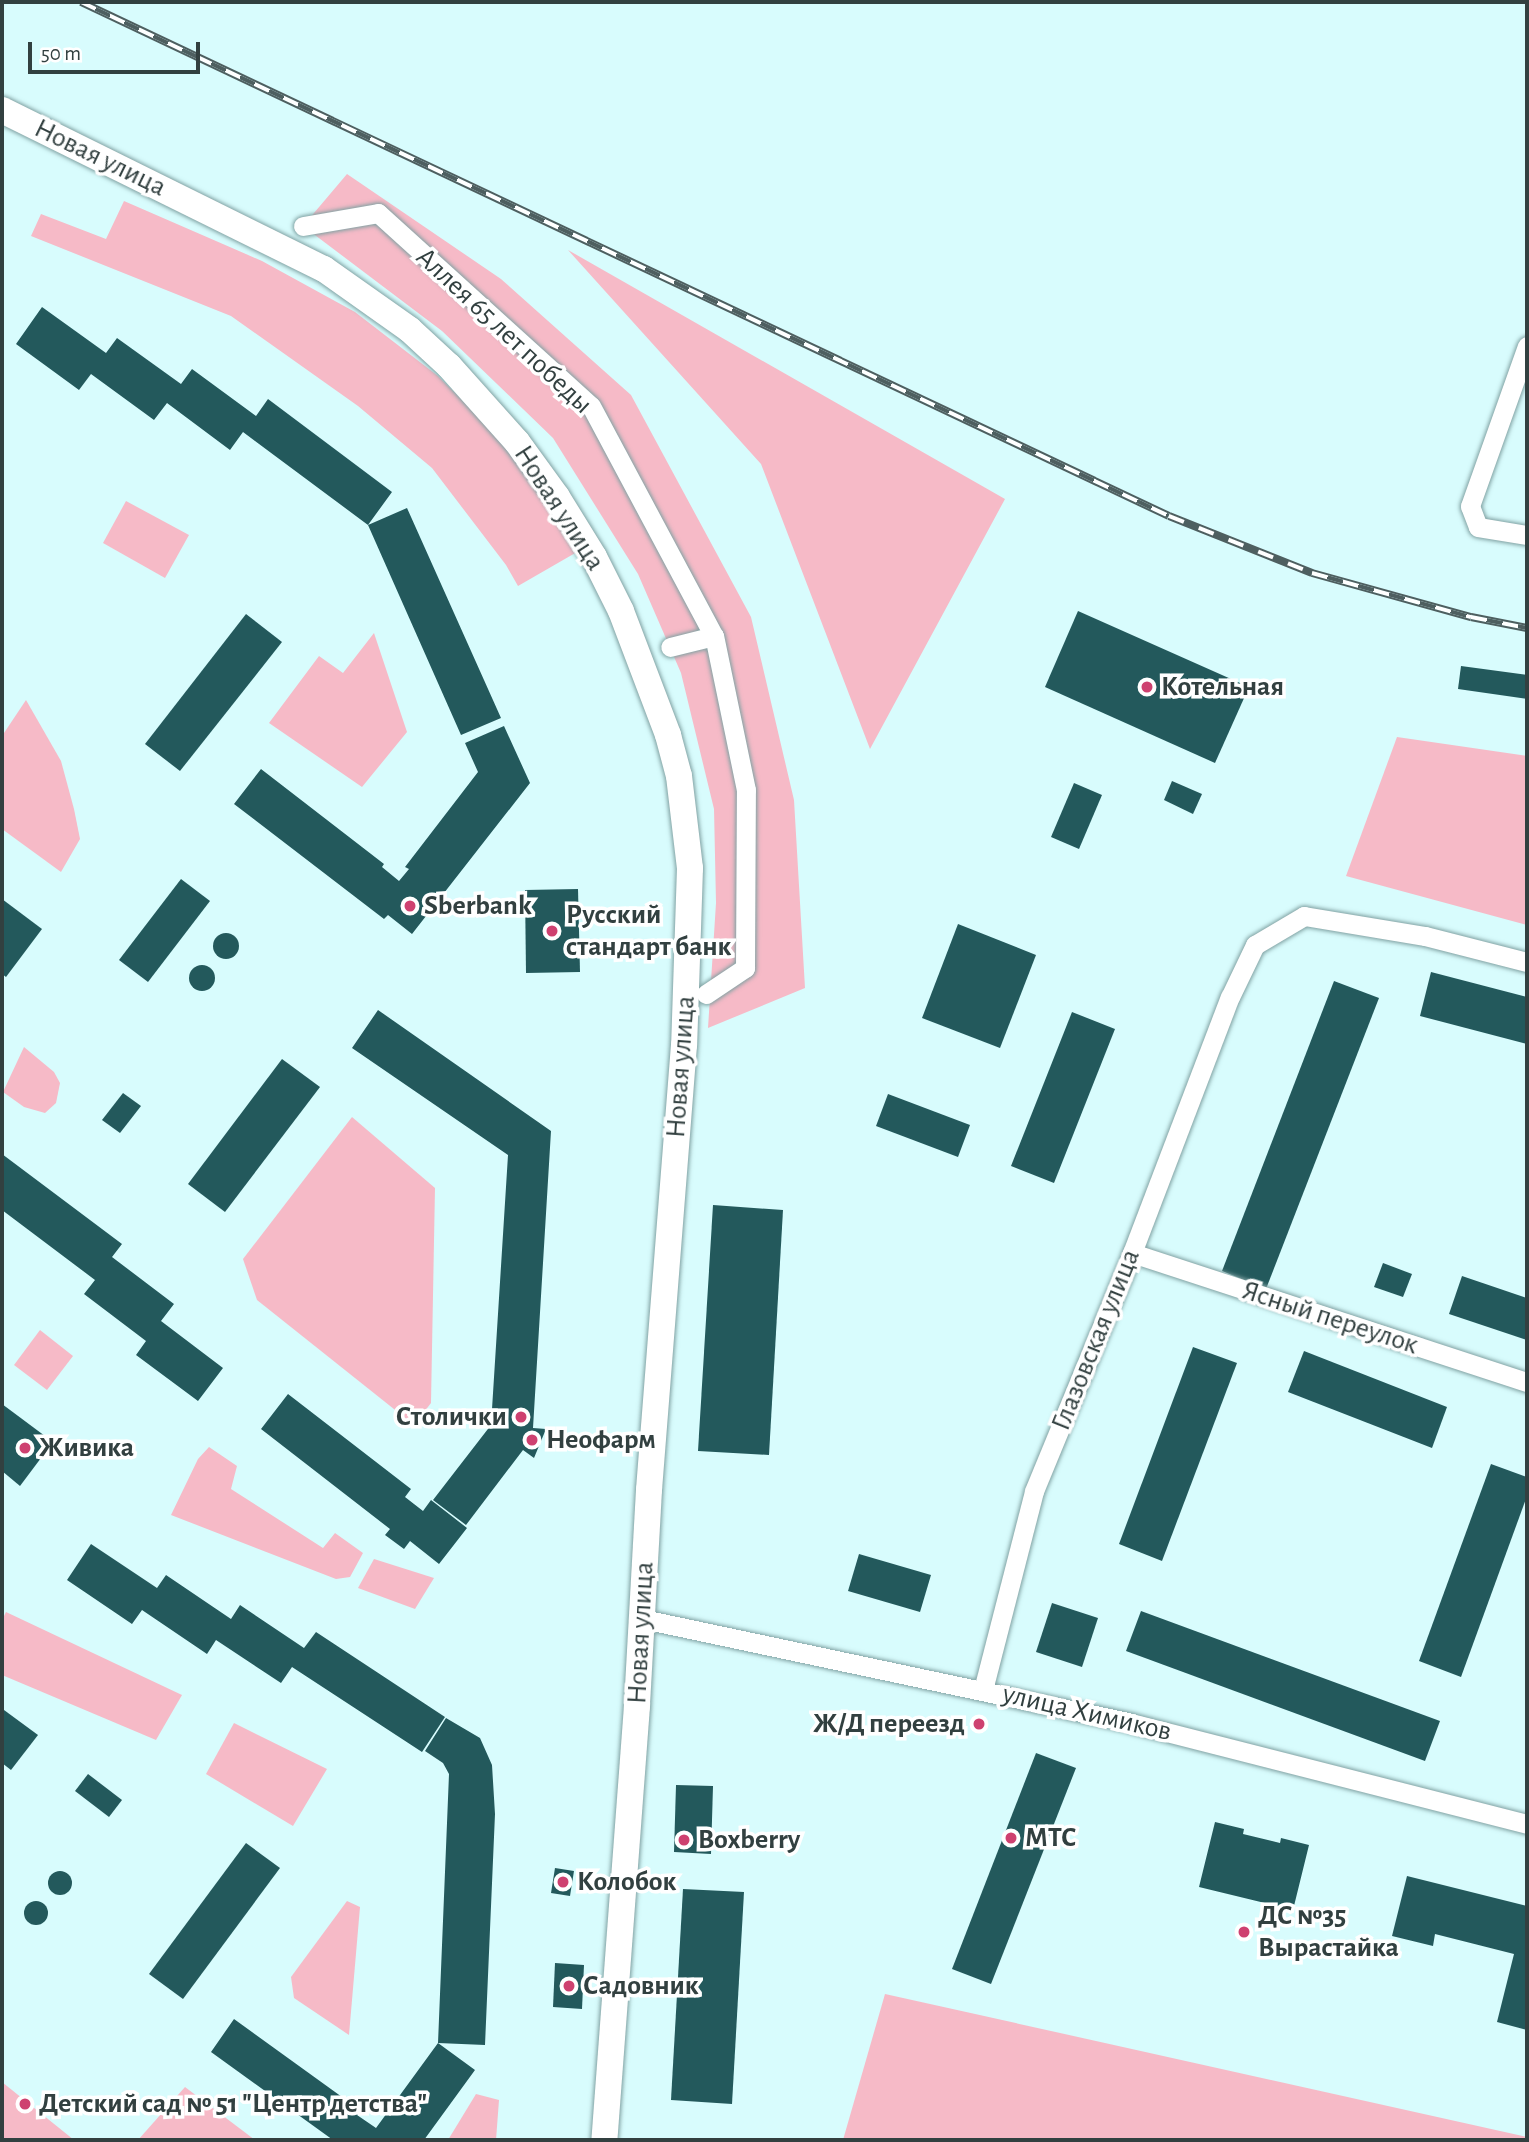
<!DOCTYPE html>
<html>
<head>
<meta charset="utf-8">
<style>
  body { margin:0 }
  #map { position:relative; width:1529px; height:2142px; overflow:hidden; background:#d8fcfd; font-family:"Alegreya Sans",sans-serif }
  div>[style] { position:absolute }
  [style*='--x'] { left:calc(var(--x)*1px); top:calc(var(--y)*1px); width:calc(var(--w)*1px); rotate:calc(var(--a)*1deg) }
  .green>* { inset:0; background:#f6bac7 }
  .building>* { inset:0; background:#23595c }
  .round { border-radius:50% }
  .roads { filter:drop-shadow(0 0 2px #81a2a3) drop-shadow(0 0 2px #81a2a3) }
  .street>* { height:19px; margin:-9.5px; padding:0 9.5px; transform-origin:9.5px; border-radius:9.5px; background:#fff }
  .secondary>* { height:26px; margin:-13px; padding:0 13px; transform-origin:13px; border-radius:13px; background:#fff }
  .rail>* { height:8px; margin-top:-4px; transform-origin:0; background:repeating-linear-gradient(90deg,#fff 0 16px,#4e5f60 0 32px); box-sizing:border-box; border-block:2px solid #4e5f60 }
  .dots>* { width:19px; height:19px; translate:-50% -50%; box-sizing:border-box; border:4px solid #fff; border-radius:50% }
  span { translate:-50% -50%; white-space:nowrap; text-align:center; line-height:1.15; -webkit-text-stroke:7px #fff; paint-order:stroke }
  .street-label { font-size:28px; color:#324040 }
  .poi-label { font-size:28px; color:#324040; font-weight:700 }
  .left { translate:0 -50%; text-align:left }
  .right { translate:-100% -50%; text-align:right }
  .frame { position:absolute; inset:0; border:4px solid #324040; pointer-events:none }
  .scale { position:absolute; left:28px; top:42px; width:172px; height:32px; box-sizing:border-box; border:4px solid #324040; border-top:0; padding-left:9px; font-size:21px; line-height:24px; white-space:nowrap; color:#324040; -webkit-text-stroke:5px #fff; paint-order:stroke }
</style>
</head>
<body>
<div id="map">
  <div class="green">
    <div style="clip-path:polygon(347px 174px,501px 279px,631px 395px,751px 617px,794px 800px,805px 988px,708px 1028px,716px 903px,714px 809px,681px 673px,638px 574px,553px 438px,442px 331px,303px 226px)"></div>
    <div style="clip-path:polygon(124px 201px,262px 261px,355px 312px,438px 376px,510px 448px,577px 552px,518px 586px,506px 565px,432px 468px,358px 406px,231px 316px,31px 236px,41px 214px,106px 239px)"></div>
    <div style="clip-path:polygon(568px 250px,1005px 499px,870px 749px,761px 464px)"></div>
    <div style="clip-path:polygon(126px 501px,189px 535px,165px 578px,103px 543px)"></div>
    <div style="clip-path:polygon(374px 633px,407px 732px,362px 787px,269px 723px,319px 656px,343px 673px)"></div>
    <div style="clip-path:polygon(26px 700px,61px 761px,74px 809px,80px 839px,61px 872px,2px 829px,2px 736px)"></div>
    <div style="clip-path:polygon(1397px 737px,1527px 756px,1527px 925px,1346px 876px)"></div>
    <div style="clip-path:polygon(24px 1047px,54px 1072px,60px 1083px,56px 1103px,45px 1113px,24px 1107px,3px 1092px)"></div>
    <div style="clip-path:polygon(352px 1117px,435px 1188px,431px 1403px,414px 1425px,257px 1300px,243px 1259px)"></div>
    <div style="clip-path:polygon(40px 1330px,73px 1356px,47px 1390px,14px 1365px)"></div>
    <div style="clip-path:polygon(209px 1447px,237px 1466px,231px 1489px,323px 1548px,335px 1533px,363px 1553px,350px 1577px,336px 1579px,171px 1515px,198px 1459px)"></div>
    <div style="clip-path:polygon(374px 1559px,434px 1578px,415px 1609px,358px 1588px)"></div>
    <div style="clip-path:polygon(6px 1612px,182px 1695px,156px 1740px,2px 1675px,2px 1620px)"></div>
    <div style="clip-path:polygon(234px 1723px,327px 1769px,293px 1826px,206px 1774px)"></div>
    <div style="clip-path:polygon(347px 1901px,360px 1907px,349px 2035px,294px 1998px,291px 1977px)"></div>
    <div style="clip-path:polygon(885px 1994px,1527px 2137px,1527px 2140px,843px 2140px)"></div>
    <div style="clip-path:polygon(2px 2082px,74px 2140px,2px 2140px)"></div>
    <div style="clip-path:polygon(185px 2087px,255px 2140px,138px 2140px)"></div>
    <div style="clip-path:polygon(476px 2094px,499px 2100px,496px 2140px,448px 2140px)"></div>
  </div>
  <div class="building">
    <div style="clip-path:polygon(42px 307px,106px 353px,117px 338px,181px 384px,192px 369px,256px 416px,268px 399px,392px 492px,368px 525px,407px 508px,501px 718px,461px 735px,368px 525px,243px 432px,230px 450px,167px 403px,154px 420px,91px 374px,79px 390px,16px 344px)"></div>
    <div style="clip-path:polygon(1078px 611px,1249px 687px,1215px 763px,1045px 687px)"></div>
    <div style="clip-path:polygon(246px 614px,282px 642px,180px 771px,145px 744px)"></div>
    <div style="clip-path:polygon(1461px 666px,1527px 675px,1527px 699px,1458px 689px)"></div>
    <div style="clip-path:polygon(504px 726px,530px 783px,412px 934px,388px 915px,384px 919px,234px 804px,261px 769px,384px 864px,382px 867px,399px 881px,409px 869px,405px 867px,478px 772px,465px 743px)"></div>
    <div style="clip-path:polygon(1172px 781px,1202px 794px,1193px 814px,1164px 800px)"></div>
    <div style="clip-path:polygon(1074px 783px,1102px 795px,1079px 849px,1051px 837px)"></div>
    <div style="clip-path:polygon(181px 879px,210px 901px,148px 982px,119px 960px)"></div>
    <div style="clip-path:polygon(578px 889px,580px 972px,526px 973px,525px 890px)"></div>
    <div style="clip-path:polygon(2px 899px,42px 929px,6px 977px,2px 974px)"></div>
    <div style="clip-path:polygon(958px 924px,1036px 955px,1000px 1048px,922px 1018px)"></div>
    <div class="round" style="left:213px;top:933px;width:26px;height:26px"></div>
    <div class="round" style="left:189px;top:965px;width:26px;height:26px"></div>
    <div style="clip-path:polygon(1431px 972px,1527px 997px,1527px 1044px,1420px 1016px)"></div>
    <div style="clip-path:polygon(1334px 981px,1379px 998px,1266px 1289px,1222px 1271px)"></div>
    <div style="clip-path:polygon(378px 1010px,551px 1131px,533px 1428px,546px 1429px,534px 1458px,523px 1450px,466px 1525px,433px 1500px,491px 1425px,508px 1155px,352px 1048px)"></div>
    <div style="clip-path:polygon(1072px 1012px,1115px 1029px,1054px 1183px,1011px 1166px)"></div>
    <div style="clip-path:polygon(282px 1059px,320px 1087px,225px 1212px,188px 1184px)"></div>
    <div style="clip-path:polygon(123px 1093px,141px 1106px,120px 1133px,102px 1120px)"></div>
    <div style="clip-path:polygon(888px 1094px,970px 1125px,958px 1157px,876px 1126px)"></div>
    <div style="clip-path:polygon(2px 1154px,122px 1244px,112px 1257px,174px 1304px,161px 1321px,223px 1368px,198px 1401px,136px 1355px,146px 1341px,84px 1294px,95px 1280px,2px 1210px)"></div>
    <div style="clip-path:polygon(713px 1205px,783px 1210px,769px 1455px,698px 1451px)"></div>
    <div style="clip-path:polygon(1383px 1263px,1412px 1274px,1403px 1297px,1374px 1287px)"></div>
    <div style="clip-path:polygon(1462px 1276px,1527px 1298px,1527px 1340px,1449px 1314px)"></div>
    <div style="clip-path:polygon(1193px 1347px,1237px 1363px,1162px 1561px,1119px 1544px)"></div>
    <div style="clip-path:polygon(1304px 1351px,1447px 1407px,1432px 1448px,1288px 1392px)"></div>
    <div style="clip-path:polygon(288px 1394px,411px 1489px,405px 1497px,423px 1511px,431px 1500px,467px 1528px,439px 1564px,410px 1541px,404px 1549px,385px 1535px,390px 1529px,261px 1429px)"></div>
    <div style="clip-path:polygon(2px 1404px,53px 1442px,20px 1486px,2px 1471px)"></div>
    <div style="clip-path:polygon(1491px 1464px,1527px 1477px,1527px 1496px,1461px 1677px,1419px 1661px)"></div>
    <div style="clip-path:polygon(91px 1544px,157px 1588px,166px 1575px,231px 1619px,240px 1605px,304px 1648px,316px 1632px,445px 1717px,422px 1752px,292px 1667px,281px 1683px,216px 1640px,207px 1654px,142px 1610px,132px 1624px,67px 1580px)"></div>
    <div style="clip-path:polygon(859px 1554px,931px 1575px,920px 1612px,848px 1591px)"></div>
    <div style="clip-path:polygon(1052px 1603px,1098px 1618px,1082px 1667px,1036px 1652px)"></div>
    <div style="clip-path:polygon(1141px 1611px,1440px 1721px,1425px 1761px,1126px 1651px)"></div>
    <div style="clip-path:polygon(4px 1710px,38px 1735px,11px 1770px,2px 1763px)"></div>
    <div style="clip-path:polygon(446px 1718px,480px 1738px,492px 1765px,495px 1814px,485px 2045px,438px 2043px,449px 1774px,443px 1763px,425px 1751px)"></div>
    <div style="clip-path:polygon(1036px 1753px,1076px 1768px,991px 1984px,952px 1969px)"></div>
    <div style="clip-path:polygon(88px 1774px,122px 1800px,109px 1817px,75px 1791px)"></div>
    <div style="clip-path:polygon(676px 1785px,713px 1786px,711px 1854px,674px 1852px)"></div>
    <div style="clip-path:polygon(1215px 1822px,1244px 1829px,1243px 1834px,1280px 1843px,1281px 1838px,1309px 1845px,1293px 1910px,1199px 1887px)"></div>
    <div style="clip-path:polygon(246px 1843px,280px 1868px,183px 1999px,149px 1974px)"></div>
    <div style="clip-path:polygon(555px 1868px,574px 1871px,570px 1896px,551px 1893px)"></div>
    <div class="round" style="left:48px;top:1871px;width:24px;height:24px"></div>
    <div style="clip-path:polygon(1407px 1876px,1527px 1906px,1527px 2030px,1497px 2022px,1514px 1954px,1435px 1934px,1433px 1946px,1392px 1936px)"></div>
    <div style="clip-path:polygon(683px 1889px,744px 1892px,732px 2104px,671px 2100px)"></div>
    <div class="round" style="left:24px;top:1901px;width:24px;height:24px"></div>
    <div style="clip-path:polygon(555px 1963px,584px 1965px,582px 2009px,553px 2007px)"></div>
    <div style="clip-path:polygon(234px 2019px,360px 2110px,357px 2115px,376px 2128px,438px 2043px,475px 2070px,424px 2140px,333px 2140px,211px 2052px)"></div>
  </div>
  <div class="roads">
    <div class="street">
      <div style="--x:303;--y:226;--w:76;--a:-9.8"></div>
      <div style="--x:378;--y:213;--w:287;--a:42.2"></div>
      <div style="--x:591;--y:406;--w:261;--a:61.9"></div>
      <div style="--x:714;--y:636;--w:45;--a:166"></div>
      <div style="--x:1527;--y:346;--w:170;--a:109.6"></div>
      <div style="--x:1470;--y:506;--w:22;--a:69"></div>
      <div style="--x:1478;--y:527;--w:50;--a:9.3"></div>
      <div style="--x:706;--y:994;--w:47;--a:-33.7"></div>
      <div style="--x:745;--y:968;--w:178;--a:-89.7"></div>
      <div style="--x:746;--y:790;--w:157;--a:-101.7"></div>
      <div style="--x:1132;--y:1253;--w:416;--a:18.1"></div>
      <div style="--x:643;--y:1619;--w:499;--a:12"></div>
      <div style="--x:1131;--y:1723;--w:409;--a:14.3"></div>
      <div style="--x:983;--y:1690;--w:205;--a:-75.6"></div>
      <div style="--x:1034;--y:1491;--w:257;--a:-67.6"></div>
      <div style="--x:1132;--y:1253;--w:274;--a:-69.1"></div>
      <div style="--x:1230;--y:997;--w:58;--a:-64.3"></div>
      <div style="--x:1255;--y:945;--w:57;--a:-30.6"></div>
      <div style="--x:1304;--y:916;--w:123;--a:9.4"></div>
      <div style="--x:1425;--y:936;--w:105;--a:14.3"></div>
    </div>
    <div class="secondary">
      <div style="--x:2;--y:110;--w:359;--a:26.3"></div>
      <div style="--x:324;--y:269;--w:105;--a:35.3"></div>
      <div style="--x:410;--y:330;--w:53;--a:42.7"></div>
      <div style="--x:449;--y:366;--w:102;--a:48.2"></div>
      <div style="--x:517;--y:442;--w:68;--a:54"></div>
      <div style="--x:557;--y:497;--w:70;--a:58.3"></div>
      <div style="--x:594;--y:557;--w:60;--a:63.4"></div>
      <div style="--x:621;--y:611;--w:133;--a:69.2"></div>
      <div style="--x:668;--y:735;--w:42;--a:75"></div>
      <div style="--x:679;--y:776;--w:93;--a:83.2"></div>
      <div style="--x:690;--y:868;--w:177;--a:91.9"></div>
      <div style="--x:684;--y:1045;--w:446;--a:94.5"></div>
      <div style="--x:649;--y:1490;--w:216;--a:93.2"></div>
      <div style="--x:637;--y:1706;--w:435;--a:94.3"></div>
    </div>
  </div>
  <div class="rail">
    <div style="--x:81;--y:2;--w:1203;--a:25.29"></div>
    <div style="--x:1169;--y:516;--w:154;--a:21.7"></div>
    <div style="--x:1312;--y:573;--w:165;--a:15.5"></div>
    <div style="--x:1471;--y:617;--w:57;--a:11.1"></div>
  </div>
  <div class="dots">
    <div style="left:1147px;top:687px;background:#ce4170"></div>
    <div style="left:410px;top:906px;background:#ce4170"></div>
    <div style="left:552px;top:931px;background:#ce4170"></div>
    <div style="left:521px;top:1417px;background:#ce4170"></div>
    <div style="left:532px;top:1440px;background:#ce4170"></div>
    <div style="left:25px;top:1448px;background:#ce4170"></div>
    <div style="left:979px;top:1724px;background:#ce4170"></div>
    <div style="left:1011px;top:1838px;background:#ce4170"></div>
    <div style="left:684px;top:1840px;background:#ce4170"></div>
    <div style="left:563px;top:1882px;background:#ce4170"></div>
    <div style="left:1244px;top:1932px;background:#ce4170"></div>
    <div style="left:569px;top:1986px;background:#ce4170"></div>
    <div style="left:25px;top:2104px;background:#ce4170"></div>
  </div>
  <div class="street-label">
    <span style="left:100px;top:158px;rotate:26deg">Новая улица</span>
    <span style="left:504px;top:331px;rotate:43deg">Аллея 65 лет победы</span>
    <span style="left:559px;top:508px;rotate:57deg">Новая улица</span>
    <span style="left:681px;top:1067px;rotate:-86deg">Новая улица</span>
    <span style="left:1330px;top:1318px;rotate:18deg">Ясный переулок</span>
    <span style="left:1096px;top:1340px;rotate:-68deg">Глазовская улица</span>
    <span style="left:641px;top:1633px;rotate:-87deg">Новая улица</span>
    <span style="left:1087px;top:1713px;rotate:13deg">улица Химиков</span>
  </div>
  <div class="poi-label">
    <span class="left" style="left:1161px;top:687px">Котельная</span>
    <span class="left" style="left:424px;top:906px">Sberbank</span>
    <span class="left" style="left:566px;top:931px">Русский<br>стандарт банк</span>
    <span class="right" style="left:507px;top:1417px">Столички</span>
    <span class="left" style="left:546px;top:1440px">Неофарм</span>
    <span class="left" style="left:39px;top:1448px">Живика</span>
    <span class="right" style="left:965px;top:1724px">Ж/Д переезд</span>
    <span class="left" style="left:1025px;top:1838px">МТС</span>
    <span class="left" style="left:698px;top:1840px">Boxberry</span>
    <span class="left" style="left:577px;top:1882px">Колобок</span>
    <span class="left" style="left:1258px;top:1932px">ДС №35<br>Вырастайка</span>
    <span class="left" style="left:583px;top:1986px">Садовник</span>
    <span class="left" style="left:39px;top:2104px">Детский сад № 51 "Центр детства"</span>
  </div>
  <div class="frame"></div>
  <div class="scale">50 m</div>
</div>
</body>
</html>
